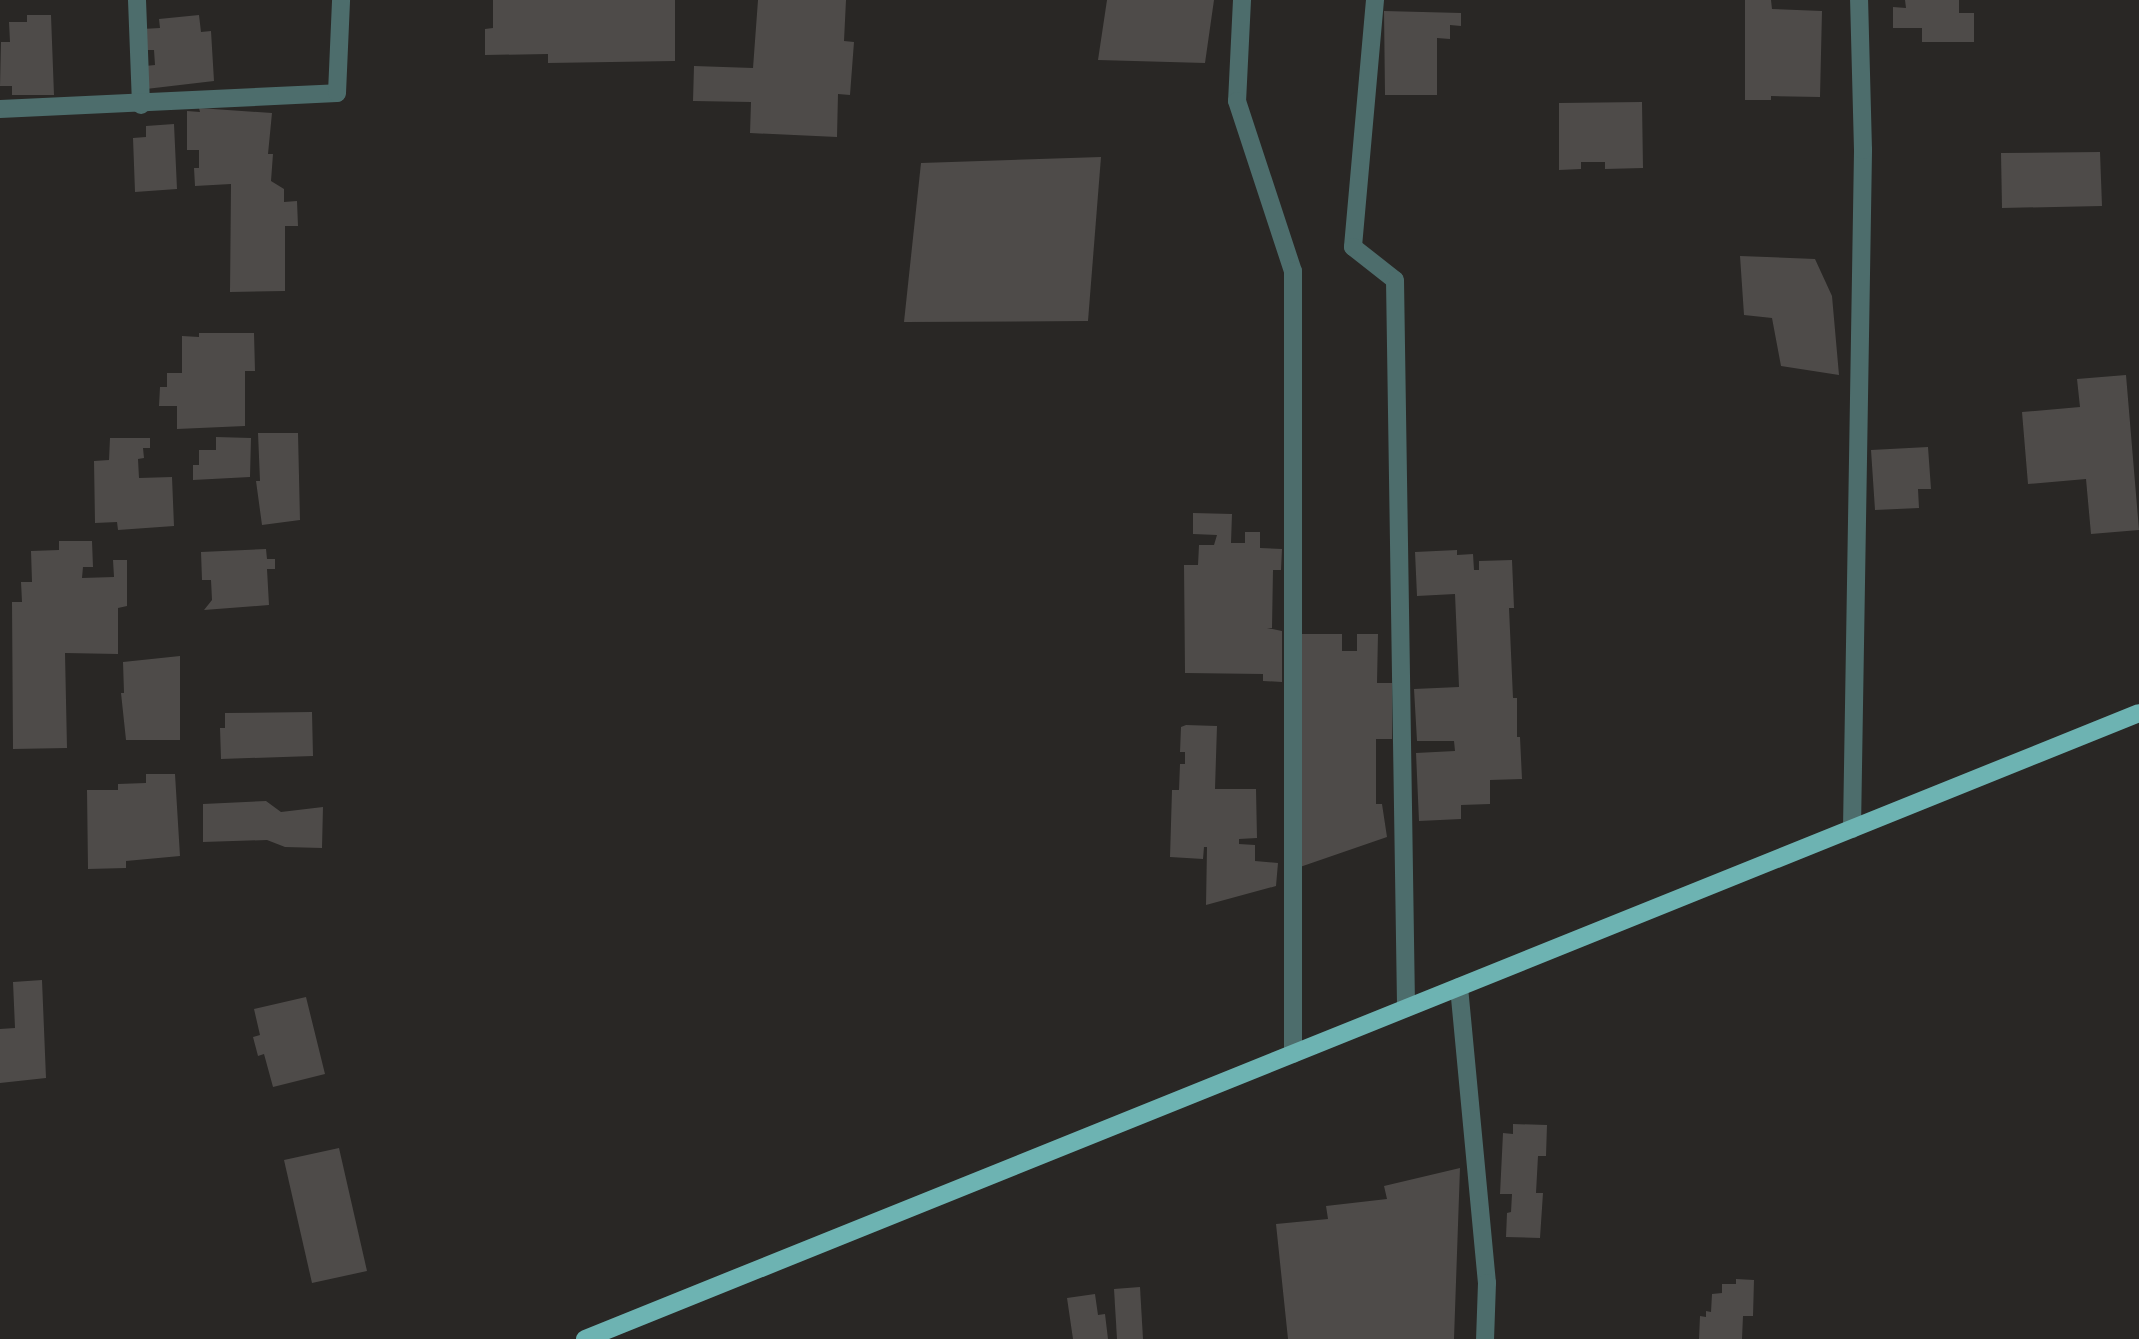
<!DOCTYPE html>
<html>
<head>
<meta charset="utf-8">
<style>
  body { margin:0 }
  #map { position:relative; width:2139px; height:1339px; overflow:hidden; background:#292725; font-family:"DejaVu Sans",sans-serif }
  div>[style] { position:absolute }
  [style*='--x'] { left:calc(var(--x)*1px); top:calc(var(--y)*1px); width:calc(var(--w)*1px); rotate:calc(var(--a)*1deg) }
  .building>* { inset:0; background:#4e4b49 }
  .minor>* { height:18px; margin:-9px; padding:0 9px; transform-origin:9px; border-radius:9px; background:#4d6d6c }
  .major>* { height:18px; margin:-9px; padding:0 9px; transform-origin:9px; border-radius:9px; background:#6db3b2 }
  span { translate:-50% -50%; white-space:nowrap; text-align:center; line-height:1.15; -webkit-text-stroke:7px #11100f; paint-order:stroke }
</style>
</head>
<body>
<div id="map">
  <div class="building">
    <div style="clip-path:polygon(493px 0,675px 0,675px 61px,548px 63px,548px 54px,485px 55px,485px 29px,493px 28px)"></div>
    <div style="clip-path:polygon(758px 0,846px 0,844px 41px,854px 42px,850px 95px,838px 94px,837px 137px,750px 133px,751px 102px,693px 101px,694px 66px,753px 68px)"></div>
    <div style="clip-path:polygon(1107px 0,1214px 0,1205px 63px,1098px 60px)"></div>
    <div style="clip-path:polygon(1745px 0,1771px 0,1772px 9px,1822px 11px,1820px 97px,1771px 96px,1771px 100px,1745px 100px)"></div>
    <div style="clip-path:polygon(1905px 0,1959px 0,1959px 13px,1974px 13px,1974px 42px,1922px 42px,1922px 28px,1893px 28px,1893px 7px,1906px 8px)"></div>
    <div style="clip-path:polygon(1384px 11px,1461px 13px,1461px 26px,1450px 25px,1450px 39px,1437px 38px,1437px 95px,1385px 95px)"></div>
    <div style="clip-path:polygon(27px 15px,51px 15px,54px 95px,12px 95px,12px 86px,0 86px,1px 42px,10px 42px,9px 22px,27px 22px)"></div>
    <div style="clip-path:polygon(199px 15px,201px 32px,211px 31px,214px 81px,146px 89px,145px 66px,155px 65px,154px 50px,144px 50px,142px 29px,160px 28px,159px 19px)"></div>
    <div style="clip-path:polygon(1642px 102px,1643px 168px,1605px 169px,1605px 162px,1581px 162px,1581px 169px,1559px 170px,1559px 103px)"></div>
    <div style="clip-path:polygon(199px 108px,272px 113px,268px 154px,273px 154px,271px 181px,284px 189px,284px 202px,297px 201px,298px 226px,285px 226px,285px 291px,230px 292px,231px 184px,195px 186px,194px 168px,199px 168px,199px 150px,187px 150px,187px 111px,200px 112px)"></div>
    <div style="clip-path:polygon(174px 124px,177px 189px,135px 192px,133px 138px,146px 137px,146px 126px)"></div>
    <div style="clip-path:polygon(2100px 152px,2102px 206px,2002px 208px,2001px 153px)"></div>
    <div style="clip-path:polygon(1101px 157px,1088px 321px,904px 322px,921px 163px)"></div>
    <div style="clip-path:polygon(1740px 256px,1815px 259px,1832px 296px,1839px 375px,1781px 366px,1772px 318px,1744px 315px)"></div>
    <div style="clip-path:polygon(199px 333px,254px 333px,255px 371px,245px 371px,245px 426px,177px 429px,177px 406px,159px 406px,160px 387px,167px 387px,167px 373px,182px 373px,182px 336px,199px 337px)"></div>
    <div style="clip-path:polygon(2126px 375px,2139px 530px,2091px 534px,2086px 479px,2028px 484px,2022px 412px,2080px 407px,2077px 379px)"></div>
    <div style="clip-path:polygon(258px 433px,298px 433px,300px 520px,262px 525px,256px 481px,260px 481px)"></div>
    <div style="clip-path:polygon(216px 437px,251px 438px,250px 477px,193px 480px,193px 465px,199px 465px,199px 450px,216px 450px)"></div>
    <div style="clip-path:polygon(110px 438px,150px 438px,150px 448px,143px 448px,144px 458px,138px 459px,139px 478px,172px 477px,174px 526px,118px 530px,117px 522px,95px 523px,94px 461px,109px 460px)"></div>
    <div style="clip-path:polygon(1928px 447px,1931px 489px,1918px 489px,1919px 508px,1875px 510px,1871px 450px)"></div>
    <div style="clip-path:polygon(1193px 513px,1232px 514px,1231px 543px,1245px 543px,1245px 532px,1260px 532px,1260px 548px,1282px 549px,1281px 570px,1273px 570px,1272px 628px,1267px 628px,1282px 631px,1282px 682px,1263px 681px,1263px 674px,1185px 673px,1184px 565px,1198px 565px,1199px 545px,1214px 545px,1217px 535px,1193px 534px)"></div>
    <div style="clip-path:polygon(59px 541px,92px 541px,93px 567px,83px 567px,82px 578px,114px 577px,113px 560px,127px 560px,127px 606px,118px 608px,118px 654px,65px 653px,67px 748px,13px 749px,12px 602px,22px 602px,21px 582px,32px 582px,31px 551px,59px 550px)"></div>
    <div style="clip-path:polygon(266px 549px,267px 559px,275px 559px,275px 569px,267px 569px,269px 605px,204px 610px,212px 600px,211px 580px,202px 580px,201px 552px)"></div>
    <div style="clip-path:polygon(1457px 550px,1457px 555px,1473px 554px,1474px 570px,1479px 570px,1479px 561px,1512px 560px,1514px 608px,1509px 608px,1513px 698px,1517px 698px,1517px 737px,1520px 737px,1522px 779px,1490px 780px,1490px 804px,1461px 805px,1461px 819px,1419px 821px,1416px 753px,1455px 751px,1454px 741px,1417px 741px,1414px 689px,1459px 687px,1455px 594px,1417px 596px,1415px 552px)"></div>
    <div style="clip-path:polygon(1298px 634px,1342px 634px,1342px 651px,1357px 651px,1357px 634px,1378px 634px,1377px 683px,1392px 683px,1392px 739px,1376px 739px,1376px 804px,1382px 804px,1387px 837px,1300px 867px)"></div>
    <div style="clip-path:polygon(180px 656px,180px 740px,126px 740px,121px 693px,124px 693px,123px 662px)"></div>
    <div style="clip-path:polygon(312px 712px,313px 756px,221px 759px,220px 728px,225px 728px,225px 713px)"></div>
    <div style="clip-path:polygon(1186px 725px,1217px 726px,1215px 789px,1256px 789px,1257px 838px,1239px 839px,1239px 844px,1255px 845px,1255px 861px,1278px 863px,1276px 886px,1206px 905px,1207px 847px,1204px 847px,1203px 859px,1170px 857px,1172px 790px,1179px 790px,1180px 764px,1185px 764px,1185px 752px,1180px 752px,1181px 727px)"></div>
    <div style="clip-path:polygon(146px 774px,175px 774px,180px 856px,126px 861px,126px 868px,88px 869px,87px 790px,118px 790px,118px 784px,146px 783px)"></div>
    <div style="clip-path:polygon(266px 801px,281px 812px,323px 807px,322px 848px,285px 847px,267px 840px,203px 842px,203px 804px)"></div>
    <div style="clip-path:polygon(42px 980px,46px 1078px,0 1083px,0 1029px,15px 1028px,13px 982px)"></div>
    <div style="clip-path:polygon(306px 997px,325px 1074px,273px 1087px,264px 1054px,258px 1056px,253px 1037px,260px 1035px,254px 1009px)"></div>
    <div style="clip-path:polygon(1513px 1124px,1547px 1125px,1546px 1156px,1538px 1156px,1536px 1193px,1543px 1193px,1540px 1238px,1506px 1237px,1507px 1213px,1511px 1212px,1512px 1194px,1500px 1194px,1503px 1133px,1513px 1134px)"></div>
    <div style="clip-path:polygon(339px 1148px,367px 1271px,312px 1283px,284px 1160px)"></div>
    <div style="clip-path:polygon(1460px 1168px,1454px 1339px,1288px 1339px,1276px 1224px,1328px 1219px,1326px 1206px,1387px 1199px,1384px 1186px)"></div>
    <div style="clip-path:polygon(1736px 1279px,1754px 1280px,1753px 1316px,1743px 1316px,1742px 1339px,1699px 1339px,1700px 1316px,1706px 1317px,1706px 1311px,1711px 1312px,1712px 1294px,1722px 1293px,1722px 1284px,1736px 1284px)"></div>
    <div style="clip-path:polygon(1140px 1287px,1143px 1339px,1117px 1339px,1114px 1289px)"></div>
    <div style="clip-path:polygon(1095px 1294px,1098px 1315px,1105px 1314px,1108px 1339px,1073px 1339px,1067px 1298px)"></div>
  </div>
  <div class="minor">
    <div style="--x:137;--y:0;--w:105;--a:87.8"></div>
    <div style="--x:1242;--y:0;--w:101;--a:92.8"></div>
    <div style="--x:1237;--y:101;--w:179;--a:71.8"></div>
    <div style="--x:1293;--y:271;--w:783;--a:90"></div>
    <div style="--x:1375;--y:0;--w:248;--a:95.1"></div>
    <div style="--x:1353;--y:247;--w:53;--a:38.2"></div>
    <div style="--x:1395;--y:280;--w:728;--a:89.13"></div>
    <div style="--x:0;--y:109;--w:337;--a:-2.7"></div>
    <div style="--x:337;--y:93;--w:93;--a:-87.5"></div>
    <div style="--x:1852;--y:829;--w:679;--a:-89.07"></div>
    <div style="--x:1863;--y:150;--w:150;--a:-91.5"></div>
    <div style="--x:1459;--y:987;--w:297;--a:84.6"></div>
    <div style="--x:1487;--y:1283;--w:56;--a:92"></div>
  </div>
  <div class="major">
    <div style="--x:585;--y:1339;--w:1675;--a:-21.94"></div>
  </div>
</div>
</body>
</html>
